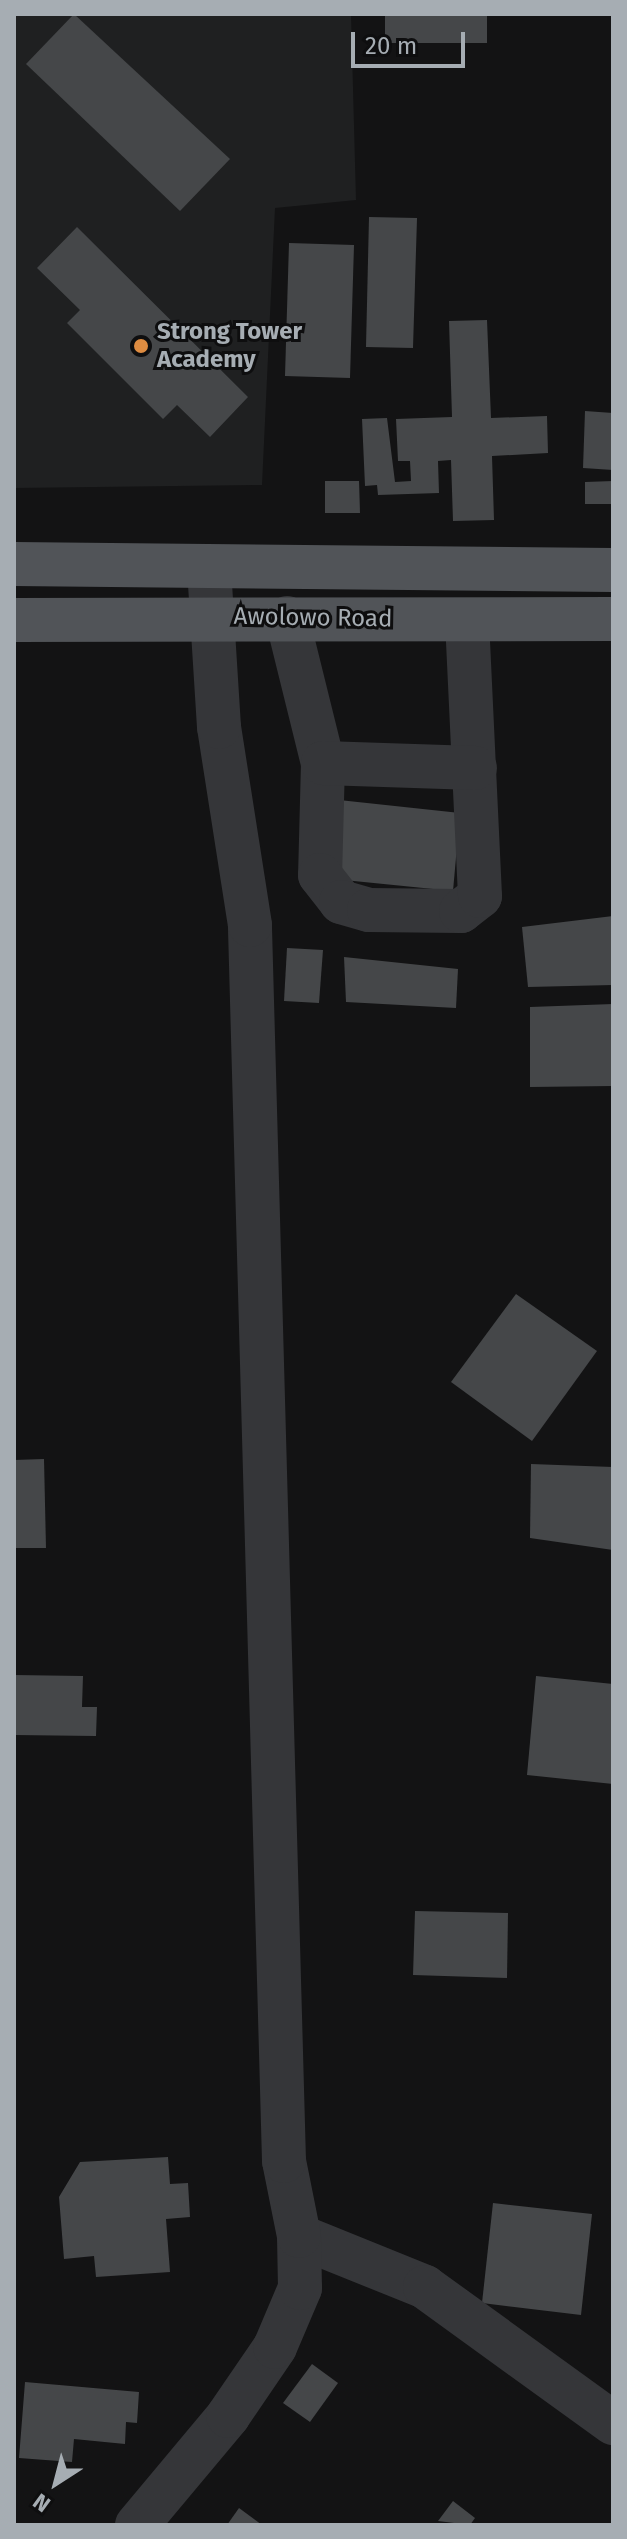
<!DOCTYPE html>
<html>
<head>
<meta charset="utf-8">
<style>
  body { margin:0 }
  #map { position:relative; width:627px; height:2539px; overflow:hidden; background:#131314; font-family:"Fira Sans",sans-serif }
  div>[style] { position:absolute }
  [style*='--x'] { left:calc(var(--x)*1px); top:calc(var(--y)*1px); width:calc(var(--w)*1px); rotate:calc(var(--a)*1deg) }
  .built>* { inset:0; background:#1f2021 }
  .building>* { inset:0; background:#454749 }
  .minor>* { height:44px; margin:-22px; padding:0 22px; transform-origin:22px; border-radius:22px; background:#353639 }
  .major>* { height:44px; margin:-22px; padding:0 22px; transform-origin:22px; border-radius:22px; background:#515458 }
  .dots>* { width:22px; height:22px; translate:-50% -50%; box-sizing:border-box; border:4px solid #0e0e0f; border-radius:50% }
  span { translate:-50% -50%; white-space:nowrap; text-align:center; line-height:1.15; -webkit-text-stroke:6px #0e0e0f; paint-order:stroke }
  .poi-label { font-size:24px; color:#a6adb3; font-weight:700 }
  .left { translate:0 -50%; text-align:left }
  .street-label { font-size:24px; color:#a6adb3 }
  .frame { position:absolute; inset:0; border:16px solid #a6adb3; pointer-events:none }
  .north { position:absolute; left:16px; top:2443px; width:80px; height:80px; -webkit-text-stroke:6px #0e0e0f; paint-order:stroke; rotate:216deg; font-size:22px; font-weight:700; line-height:32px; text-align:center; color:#a6adb3 }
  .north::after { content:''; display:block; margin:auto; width:28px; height:36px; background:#a6adb3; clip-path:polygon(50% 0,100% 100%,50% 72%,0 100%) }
  .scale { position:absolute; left:351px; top:32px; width:114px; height:36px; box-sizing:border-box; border:4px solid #a6adb3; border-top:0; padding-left:10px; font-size:24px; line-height:28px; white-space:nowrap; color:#a6adb3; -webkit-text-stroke:6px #0e0e0f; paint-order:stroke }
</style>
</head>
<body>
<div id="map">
  <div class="built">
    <div style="clip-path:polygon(14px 14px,351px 14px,356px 200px,275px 208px,262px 485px,14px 488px)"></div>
  </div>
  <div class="building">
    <div style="clip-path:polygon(74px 14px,230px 159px,180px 211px,26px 64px)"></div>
    <div style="clip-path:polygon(385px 14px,487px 14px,487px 43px,385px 43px)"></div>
    <div style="clip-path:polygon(369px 217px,417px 218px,413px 348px,366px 347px)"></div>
    <div style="clip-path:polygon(77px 227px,248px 397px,210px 437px,177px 405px,163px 419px,67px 323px,80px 310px,37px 268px)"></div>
    <div style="clip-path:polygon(289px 243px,354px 245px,350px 378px,285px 376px)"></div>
    <div style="clip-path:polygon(487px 320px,491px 418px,547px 416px,548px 453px,492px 456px,494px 520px,453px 521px,451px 460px,438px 461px,439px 493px,378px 495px,377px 485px,365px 486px,362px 419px,387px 418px,395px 482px,411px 481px,410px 461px,398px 461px,396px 419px,452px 417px,449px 321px)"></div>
    <div style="clip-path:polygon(585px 411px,613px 413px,613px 470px,583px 468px)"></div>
    <div style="clip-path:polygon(325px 481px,359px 481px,360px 513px,325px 513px)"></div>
    <div style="clip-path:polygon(613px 481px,613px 504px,585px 504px,585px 482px)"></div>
    <div style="clip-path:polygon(339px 800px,460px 813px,453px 891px,334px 879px)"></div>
    <div style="clip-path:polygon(613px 916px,613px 985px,528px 987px,522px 927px)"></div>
    <div style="clip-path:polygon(287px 948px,323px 950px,319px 1003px,284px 1001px)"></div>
    <div style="clip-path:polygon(344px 957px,458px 969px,456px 1008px,346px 1002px)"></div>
    <div style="clip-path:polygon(613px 1004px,613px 1086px,530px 1087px,530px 1007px)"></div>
    <div style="clip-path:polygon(516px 1294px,597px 1351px,532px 1441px,451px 1382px)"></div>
    <div style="clip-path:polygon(44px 1459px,46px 1548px,14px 1548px,14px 1460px)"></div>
    <div style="clip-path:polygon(531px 1464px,613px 1467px,613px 1550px,530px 1538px)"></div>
    <div style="clip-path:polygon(14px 1675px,83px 1676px,82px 1707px,97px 1707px,96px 1736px,14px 1735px)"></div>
    <div style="clip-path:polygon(536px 1676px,613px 1684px,613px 1784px,527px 1775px)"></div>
    <div style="clip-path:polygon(415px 1911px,508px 1913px,507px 1978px,413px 1975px)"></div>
    <div style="clip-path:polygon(168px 2157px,170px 2184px,188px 2183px,190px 2217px,166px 2219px,170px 2272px,96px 2277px,94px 2256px,64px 2259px,59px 2197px,80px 2162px)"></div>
    <div style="clip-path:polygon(493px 2203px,592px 2214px,581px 2315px,482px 2303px)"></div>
    <div style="clip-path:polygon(312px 2364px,338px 2383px,310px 2422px,283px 2403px)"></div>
    <div style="clip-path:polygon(25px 2382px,139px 2392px,137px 2423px,126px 2422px,125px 2444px,74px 2439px,72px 2462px,19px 2458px)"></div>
    <div style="clip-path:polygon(453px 2501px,475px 2518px,470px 2525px,438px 2521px)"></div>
    <div style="clip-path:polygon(239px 2508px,262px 2525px,227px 2525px)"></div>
  </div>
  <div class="minor">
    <div style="--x:287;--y:618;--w:149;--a:76.1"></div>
    <div style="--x:323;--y:763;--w:112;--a:91.5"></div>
    <div style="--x:320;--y:875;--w:34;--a:52"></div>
    <div style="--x:341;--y:902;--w:29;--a:16"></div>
    <div style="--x:369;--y:910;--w:92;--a:0.6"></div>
    <div style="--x:461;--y:911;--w:24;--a:-38"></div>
    <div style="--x:480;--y:896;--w:276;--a:-92.7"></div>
    <div style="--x:323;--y:763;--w:152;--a:1.9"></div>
    <div style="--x:299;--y:2236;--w:136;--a:22"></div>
    <div style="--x:425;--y:2287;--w:232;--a:35.9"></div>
    <div style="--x:137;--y:2525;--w:142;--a:-50.1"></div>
    <div style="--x:228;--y:2416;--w:83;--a:-55.7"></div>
    <div style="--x:275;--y:2347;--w:64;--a:-67"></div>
    <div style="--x:300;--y:2288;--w:52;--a:-91.1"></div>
    <div style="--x:299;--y:2236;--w:76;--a:-101.3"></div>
    <div style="--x:284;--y:2161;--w:1236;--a:-91.58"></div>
    <div style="--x:250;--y:925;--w:200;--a:-98.9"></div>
    <div style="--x:219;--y:727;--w:159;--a:-93.6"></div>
  </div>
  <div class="major">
    <div style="--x:14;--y:564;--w:599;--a:0.57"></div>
    <div style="--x:14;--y:620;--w:599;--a:-0.1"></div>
  </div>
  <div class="dots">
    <div style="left:141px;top:346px;background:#de8c41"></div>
  </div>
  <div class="poi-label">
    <span class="left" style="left:157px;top:346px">Strong Tower<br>Academy</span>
  </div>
  <div class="street-label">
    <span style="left:313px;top:618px;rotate:1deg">Awolowo Road</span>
  </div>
  <div class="frame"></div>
  <div class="north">N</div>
  <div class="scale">20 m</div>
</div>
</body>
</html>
